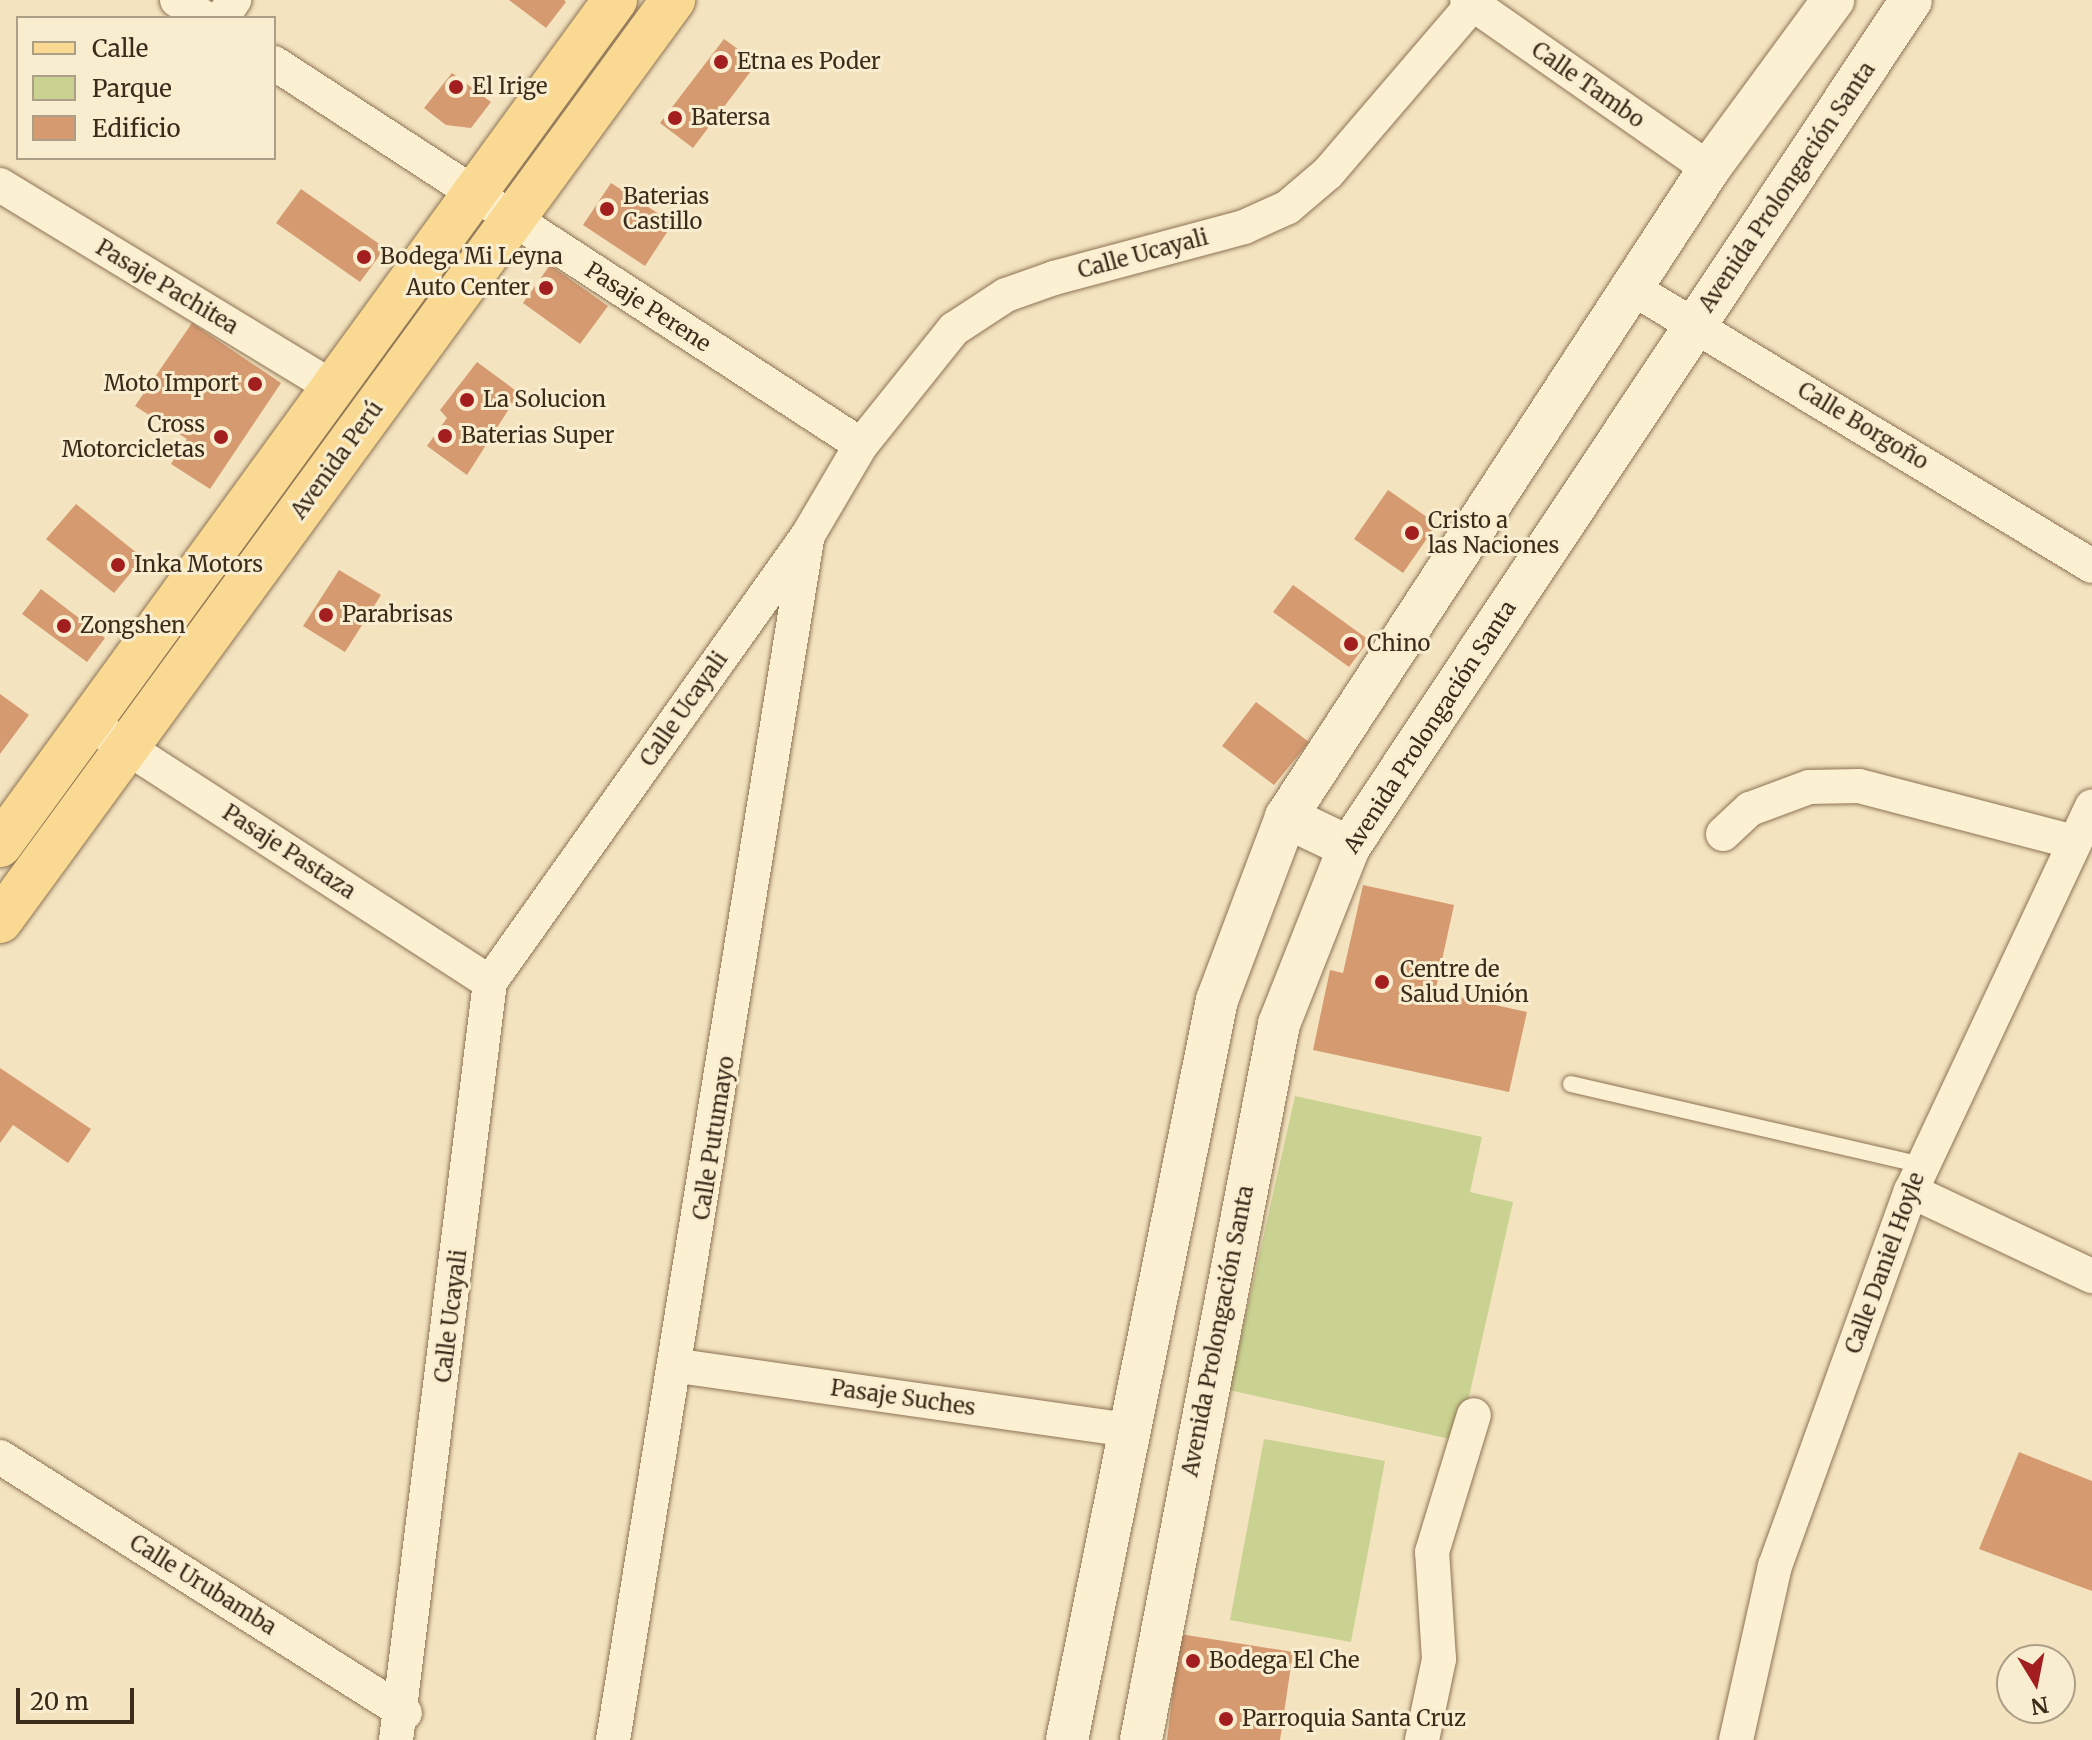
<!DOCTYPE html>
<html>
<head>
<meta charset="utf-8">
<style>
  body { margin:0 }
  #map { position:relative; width:2092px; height:1740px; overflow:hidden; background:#f3e3bf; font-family:Merriweather,serif }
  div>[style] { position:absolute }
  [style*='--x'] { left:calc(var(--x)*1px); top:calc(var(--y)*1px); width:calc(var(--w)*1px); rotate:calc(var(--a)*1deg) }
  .green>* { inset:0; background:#cad291 }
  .building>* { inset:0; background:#d59a70 }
  .roads { filter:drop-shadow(0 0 2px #8d7355) drop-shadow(0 0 2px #8d7355) }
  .service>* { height:16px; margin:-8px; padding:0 8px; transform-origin:8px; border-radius:8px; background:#fcf0d3 }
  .minor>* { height:34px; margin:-17px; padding:0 17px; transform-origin:17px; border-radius:17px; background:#fcf0d3 }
  .tertiary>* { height:42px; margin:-21px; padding:0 21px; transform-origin:21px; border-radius:21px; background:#fcf0d3 }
  .primary>* { height:44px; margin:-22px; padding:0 22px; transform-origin:22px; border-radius:22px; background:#fada92 }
  .dots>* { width:22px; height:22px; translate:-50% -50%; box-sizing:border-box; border:4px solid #f9edcf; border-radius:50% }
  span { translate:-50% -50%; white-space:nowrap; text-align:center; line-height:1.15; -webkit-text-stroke:6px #f9edcf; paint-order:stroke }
  .poi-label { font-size:22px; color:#3b2b1b }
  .left { translate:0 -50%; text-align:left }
  .right { translate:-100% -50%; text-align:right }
  .street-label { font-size:22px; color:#3b2b1b }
  .legend { position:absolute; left:16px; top:16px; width:260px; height:144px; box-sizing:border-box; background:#f9edcf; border:2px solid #ad9f87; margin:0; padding:10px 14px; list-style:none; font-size:24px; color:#3b2b1b }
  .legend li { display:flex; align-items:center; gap:16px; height:40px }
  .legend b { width:40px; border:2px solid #ad9f87 }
  .north { position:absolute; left:1996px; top:1644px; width:80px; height:80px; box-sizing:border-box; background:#f9edcf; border:2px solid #ad9f87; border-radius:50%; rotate:170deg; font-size:22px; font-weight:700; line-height:32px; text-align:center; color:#3b2b1b }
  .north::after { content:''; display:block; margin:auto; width:28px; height:36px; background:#a31e1f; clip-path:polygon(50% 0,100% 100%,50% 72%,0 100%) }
  .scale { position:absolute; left:16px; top:1688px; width:118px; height:36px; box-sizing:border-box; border:4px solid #3b2b1b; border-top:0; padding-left:10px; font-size:24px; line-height:28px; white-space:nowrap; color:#3b2b1b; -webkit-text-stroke:6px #f9edcf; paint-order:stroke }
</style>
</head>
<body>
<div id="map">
  <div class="green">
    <div style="clip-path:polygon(1295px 1096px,1482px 1137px,1470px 1192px,1513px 1202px,1459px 1441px,1229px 1390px)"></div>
    <div style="clip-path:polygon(1264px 1439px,1385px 1461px,1351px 1642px,1230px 1620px)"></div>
  </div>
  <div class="building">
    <div style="clip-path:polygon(509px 0,564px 0,566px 2px,546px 28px)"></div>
    <div style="clip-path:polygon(724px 39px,757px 63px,693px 148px,660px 123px)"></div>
    <div style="clip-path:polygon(452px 73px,491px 102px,471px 128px,446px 125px,424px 108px)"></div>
    <div style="clip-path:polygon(611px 183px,673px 223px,645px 266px,583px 225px)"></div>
    <div style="clip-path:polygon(301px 189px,385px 248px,360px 282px,276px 223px)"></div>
    <div style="clip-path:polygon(550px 265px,608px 306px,580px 344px,523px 303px)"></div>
    <div style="clip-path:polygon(192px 323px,281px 383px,210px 489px,171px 464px,187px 439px,135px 406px)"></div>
    <div style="clip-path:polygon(477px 362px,519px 393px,467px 475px,427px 446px,447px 418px,440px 410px)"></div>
    <div style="clip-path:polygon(1388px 490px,1437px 524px,1403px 573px,1354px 539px)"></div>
    <div style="clip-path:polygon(76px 504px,143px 558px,114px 593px,46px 539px)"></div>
    <div style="clip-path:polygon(339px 570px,381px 595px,345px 652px,303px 626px)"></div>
    <div style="clip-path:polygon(1293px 585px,1369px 640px,1349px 667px,1273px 612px)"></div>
    <div style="clip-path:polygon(41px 589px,105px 638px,87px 662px,22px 614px)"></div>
    <div style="clip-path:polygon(0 694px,29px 715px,0 754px)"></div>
    <div style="clip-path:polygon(1256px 702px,1309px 742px,1274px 785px,1222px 746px)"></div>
    <div style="clip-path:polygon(1363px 885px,1454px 905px,1435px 992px,1527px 1012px,1509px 1092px,1313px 1050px,1330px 970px,1343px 973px)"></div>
    <div style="clip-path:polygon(0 1068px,91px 1129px,68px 1163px,13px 1125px,0 1143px)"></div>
    <div style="clip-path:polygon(2019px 1452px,2092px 1481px,2092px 1591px,1979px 1549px)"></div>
    <div style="clip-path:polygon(1180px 1634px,1293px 1652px,1280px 1740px,1167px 1740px)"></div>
  </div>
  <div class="roads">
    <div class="service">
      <div style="--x:1571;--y:1084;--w:359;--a:13"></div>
    </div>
    <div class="minor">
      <div style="--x:177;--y:0;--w:33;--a:33"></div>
      <div style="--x:1467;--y:0;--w:295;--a:34.9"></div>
      <div style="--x:222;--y:18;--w:22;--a:-56"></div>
      <div style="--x:274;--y:63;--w:700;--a:33.05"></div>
      <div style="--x:0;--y:185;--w:391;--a:31.3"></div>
      <div style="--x:1632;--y:288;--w:537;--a:31.15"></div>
      <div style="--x:106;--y:734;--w:457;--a:32.9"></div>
      <div style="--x:1723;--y:834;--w:37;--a:-43"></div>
      <div style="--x:1750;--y:809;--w:63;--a:-20.4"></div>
      <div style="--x:1809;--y:787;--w:50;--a:-1.1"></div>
      <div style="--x:1859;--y:786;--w:222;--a:14.6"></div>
      <div style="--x:1911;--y:1191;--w:200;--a:25.2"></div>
      <div style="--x:679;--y:1366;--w:453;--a:8.1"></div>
      <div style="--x:0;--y:1457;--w:479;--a:32.3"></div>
      <div style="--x:396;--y:1740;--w:764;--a:-82.93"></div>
      <div style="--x:490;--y:982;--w:549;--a:-54.57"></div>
      <div style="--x:808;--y:535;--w:104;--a:-59.5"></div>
      <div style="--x:861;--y:445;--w:149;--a:-51.3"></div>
      <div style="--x:954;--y:329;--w:62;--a:-33.2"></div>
      <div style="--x:1006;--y:295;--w:51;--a:-19.5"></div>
      <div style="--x:1054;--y:278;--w:197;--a:-15"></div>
      <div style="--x:1244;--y:227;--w:48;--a:-24.4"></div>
      <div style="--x:1288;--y:207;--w:52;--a:-40.4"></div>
      <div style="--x:1328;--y:173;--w:223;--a:-49.4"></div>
      <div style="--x:613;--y:1740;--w:1216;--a:-80.82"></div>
      <div style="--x:1422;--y:1740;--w:83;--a:-78.1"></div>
      <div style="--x:1439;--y:1659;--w:107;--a:-93.7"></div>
      <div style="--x:1432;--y:1552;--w:143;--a:-73"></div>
      <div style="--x:1736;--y:1740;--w:178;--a:-77.4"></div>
      <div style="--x:1775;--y:1566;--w:399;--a:-70.1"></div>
      <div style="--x:1911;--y:1191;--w:425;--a:-64.8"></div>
    </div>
    <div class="tertiary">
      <div style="--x:1286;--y:817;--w:70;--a:25.5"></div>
      <div style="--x:1067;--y:1740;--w:755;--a:-78.54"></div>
      <div style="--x:1217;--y:1000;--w:196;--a:-69.3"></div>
      <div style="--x:1286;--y:817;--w:774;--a:-56.86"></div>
      <div style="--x:1709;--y:169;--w:210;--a:-53.7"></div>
      <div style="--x:1141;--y:1740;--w:729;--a:-79.09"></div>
      <div style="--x:1279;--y:1024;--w:190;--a:-68.4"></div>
      <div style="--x:1349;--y:847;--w:1016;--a:-56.43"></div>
    </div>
    <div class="primary">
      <div style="--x:0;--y:845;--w:1045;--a:-53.95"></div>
      <div style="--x:0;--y:921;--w:1141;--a:-53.84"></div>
    </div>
  </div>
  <div class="dots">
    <div style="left:721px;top:62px;background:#a31e1f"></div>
    <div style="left:456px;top:87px;background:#a31e1f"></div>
    <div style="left:675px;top:118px;background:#a31e1f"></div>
    <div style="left:607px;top:209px;background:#a31e1f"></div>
    <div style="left:364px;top:257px;background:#a31e1f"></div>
    <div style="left:546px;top:288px;background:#a31e1f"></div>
    <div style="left:255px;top:384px;background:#a31e1f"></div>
    <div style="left:467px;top:400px;background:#a31e1f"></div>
    <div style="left:445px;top:436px;background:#a31e1f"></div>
    <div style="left:221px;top:437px;background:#a31e1f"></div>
    <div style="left:1412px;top:533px;background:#a31e1f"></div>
    <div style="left:118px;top:565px;background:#a31e1f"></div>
    <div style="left:326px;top:615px;background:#a31e1f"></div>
    <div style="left:64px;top:626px;background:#a31e1f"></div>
    <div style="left:1351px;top:644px;background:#a31e1f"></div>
    <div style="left:1382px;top:982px;background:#a31e1f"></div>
    <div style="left:1193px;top:1661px;background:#a31e1f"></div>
    <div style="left:1226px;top:1719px;background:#a31e1f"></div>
  </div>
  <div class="poi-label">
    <span class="left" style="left:737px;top:62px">Etna es Poder</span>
    <span class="left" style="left:472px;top:87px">El Irige</span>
    <span class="left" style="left:691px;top:118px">Batersa</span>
    <span class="left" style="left:623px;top:209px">Baterias<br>Castillo</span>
    <span class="left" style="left:380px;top:257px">Bodega Mi Leyna</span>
    <span class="right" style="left:530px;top:288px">Auto Center</span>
    <span class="right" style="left:239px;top:384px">Moto Import</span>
    <span class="left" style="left:483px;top:400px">La Solucion</span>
    <span class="right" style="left:205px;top:437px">Cross<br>Motorcicletas</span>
    <span class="left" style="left:461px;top:436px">Baterias Super</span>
    <span class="left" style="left:1428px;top:533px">Cristo a<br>las Naciones</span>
    <span class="left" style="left:134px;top:565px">Inka Motors</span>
    <span class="left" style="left:342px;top:615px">Parabrisas</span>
    <span class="left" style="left:80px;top:626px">Zongshen</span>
    <span class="left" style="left:1367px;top:644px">Chino</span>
    <span class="left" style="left:1400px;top:982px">Centre de<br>Salud Unión</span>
    <span class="left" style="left:1209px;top:1661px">Bodega El Che</span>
    <span class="left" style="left:1242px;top:1719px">Parroquia Santa Cruz</span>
  </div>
  <div class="street-label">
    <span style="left:1588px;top:85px;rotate:35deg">Calle Tambo</span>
    <span style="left:1787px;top:187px;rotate:-56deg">Avenida Prolongación Santa</span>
    <span style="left:1143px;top:254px;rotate:-15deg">Calle Ucayali</span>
    <span style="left:167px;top:287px;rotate:31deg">Pasaje Pachitea</span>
    <span style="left:648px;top:307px;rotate:33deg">Pasaje Perene</span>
    <span style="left:1863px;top:426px;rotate:31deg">Calle Borgoño</span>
    <span style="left:337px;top:460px;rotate:-54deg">Avenida Perú</span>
    <span style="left:684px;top:709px;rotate:-55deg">Calle Ucayali</span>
    <span style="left:1430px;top:727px;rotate:-57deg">Avenida Prolongación Santa</span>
    <span style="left:289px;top:852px;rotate:33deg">Pasaje Pastaza</span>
    <span style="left:714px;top:1138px;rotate:-81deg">Calle Putumayo</span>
    <span style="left:1885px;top:1263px;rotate:-70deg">Calle Daniel Hoyle</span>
    <span style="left:451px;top:1316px;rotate:-83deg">Calle Ucayali</span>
    <span style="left:1218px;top:1331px;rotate:-79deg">Avenida Prolongación Santa</span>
    <span style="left:903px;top:1398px;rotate:8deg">Pasaje Suches</span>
    <span style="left:203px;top:1585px;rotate:32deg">Calle Urubamba</span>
  </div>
  <ul class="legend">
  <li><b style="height:10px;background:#fada92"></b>Calle</li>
  <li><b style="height:22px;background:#cad291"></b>Parque</li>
  <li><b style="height:22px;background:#d59a70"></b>Edificio</li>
  </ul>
  <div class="north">N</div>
  <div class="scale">20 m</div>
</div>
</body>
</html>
